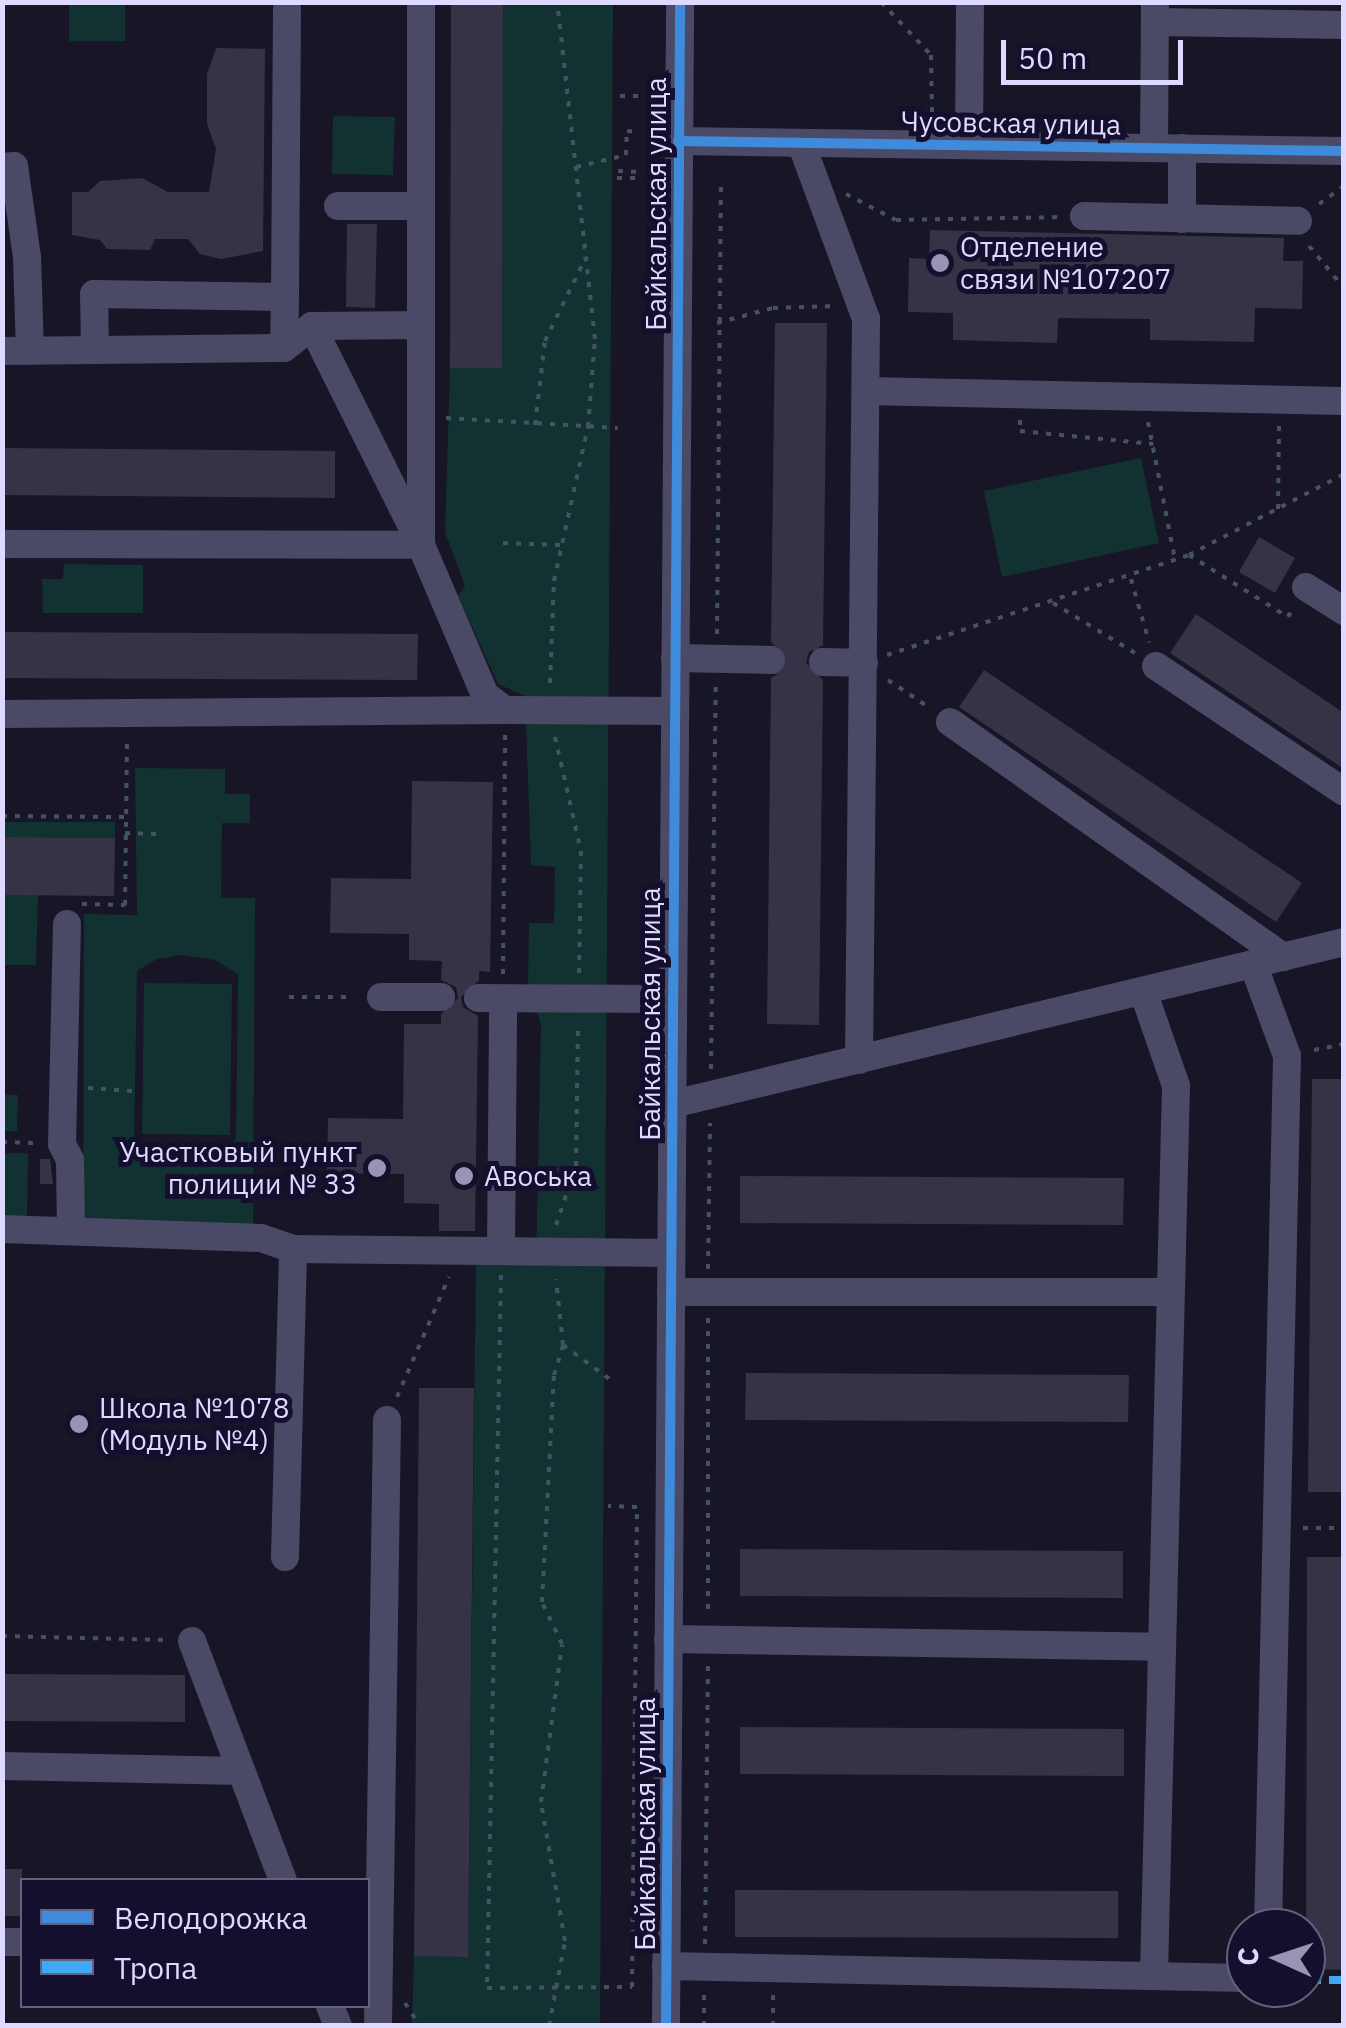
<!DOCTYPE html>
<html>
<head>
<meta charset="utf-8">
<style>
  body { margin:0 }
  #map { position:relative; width:1346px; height:2028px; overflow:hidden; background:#181526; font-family:"IBM Plex Sans",sans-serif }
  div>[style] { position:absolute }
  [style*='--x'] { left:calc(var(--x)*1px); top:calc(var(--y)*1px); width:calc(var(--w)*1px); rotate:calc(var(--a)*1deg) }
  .green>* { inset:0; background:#123232 }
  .building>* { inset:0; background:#363347 }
  .minor-tunnel>* { height:28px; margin-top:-14px; transform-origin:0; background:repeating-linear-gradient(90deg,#363247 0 28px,transparent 0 42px) }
  .path>* { height:4px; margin-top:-2px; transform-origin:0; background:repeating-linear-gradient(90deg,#445363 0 5px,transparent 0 13px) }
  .minor>* { height:28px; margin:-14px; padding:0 14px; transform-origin:14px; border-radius:14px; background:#4a4a66 }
  .quiet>* { height:8px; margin-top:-4px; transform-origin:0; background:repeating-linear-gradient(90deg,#3fa9f5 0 15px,transparent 0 23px) }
  .cycleway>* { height:10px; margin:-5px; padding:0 5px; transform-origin:5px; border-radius:5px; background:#408adc }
  .dots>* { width:28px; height:28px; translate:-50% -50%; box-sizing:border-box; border:5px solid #130f2c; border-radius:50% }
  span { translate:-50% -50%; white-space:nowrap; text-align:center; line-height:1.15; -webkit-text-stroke:10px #130f2c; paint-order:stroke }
  .street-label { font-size:28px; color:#ddd9ff }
  .poi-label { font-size:28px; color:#ddd9ff }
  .left { translate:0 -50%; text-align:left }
  .right { translate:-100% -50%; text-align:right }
  .frame { position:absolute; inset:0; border:5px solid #ddd9ff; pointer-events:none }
  .legend { position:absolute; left:20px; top:1878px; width:350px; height:130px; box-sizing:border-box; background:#130f2c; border:2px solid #646080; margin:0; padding:12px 18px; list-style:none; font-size:30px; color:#ddd9ff }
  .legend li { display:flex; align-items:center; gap:20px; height:50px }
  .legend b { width:50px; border:2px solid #646080 }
  .north { position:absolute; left:1226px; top:1908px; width:100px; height:100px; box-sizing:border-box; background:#130f2c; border:2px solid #646080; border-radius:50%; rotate:273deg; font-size:28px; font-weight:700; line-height:40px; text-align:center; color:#ddd9ff }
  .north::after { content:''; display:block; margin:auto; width:35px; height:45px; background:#9894b3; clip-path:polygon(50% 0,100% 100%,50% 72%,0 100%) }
  .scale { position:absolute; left:1001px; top:40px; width:182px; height:45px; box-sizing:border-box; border:5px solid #ddd9ff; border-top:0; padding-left:12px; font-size:30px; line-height:35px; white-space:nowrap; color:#ddd9ff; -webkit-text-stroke:8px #130f2c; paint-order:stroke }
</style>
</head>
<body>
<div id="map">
  <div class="green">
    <div style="clip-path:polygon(69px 3px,125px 3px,125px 41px,69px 41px)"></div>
    <div style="clip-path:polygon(503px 3px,613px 3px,600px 2025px,412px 2026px,414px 1956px,468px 1956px,476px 1264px,536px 1263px,541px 1024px,528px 986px,529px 923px,554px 923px,555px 867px,531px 865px,525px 696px,498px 684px,458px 596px,465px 586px,445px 532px,450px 368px,502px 368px)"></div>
    <div style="clip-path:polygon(333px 116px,395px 117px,393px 175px,332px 174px)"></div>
    <div style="clip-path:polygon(1141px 458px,1159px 543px,1002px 577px,984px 491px)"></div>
    <div style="clip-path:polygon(64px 564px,143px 565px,143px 613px,43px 613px,42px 579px,63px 579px)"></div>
    <div style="clip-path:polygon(evenodd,135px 768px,225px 769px,225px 794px,250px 794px,250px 823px,222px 823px,221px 898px,255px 898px,253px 1228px,93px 1225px,83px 1218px,84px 914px,137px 915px,135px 768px,182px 955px,215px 960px,238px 974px,236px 1139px,224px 1153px,184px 1163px,134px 1143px,137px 971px,157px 959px,182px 955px)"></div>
    <div style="clip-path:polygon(3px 822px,115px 822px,115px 838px,3px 837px)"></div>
    <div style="clip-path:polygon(3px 895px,38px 895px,36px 965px,3px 965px)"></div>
    <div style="clip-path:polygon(144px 983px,232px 984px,230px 1135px,142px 1134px)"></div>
    <div style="clip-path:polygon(3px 1095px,18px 1095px,17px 1131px,3px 1131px)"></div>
    <div style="clip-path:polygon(3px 1153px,28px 1153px,27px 1219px,3px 1219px)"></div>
  </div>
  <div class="building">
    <div style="clip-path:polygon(451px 2px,503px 2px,502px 368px,450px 368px)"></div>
    <div style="clip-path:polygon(216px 48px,265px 49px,263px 251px,221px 259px,200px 254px,188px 239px,155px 239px,150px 250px,107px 249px,100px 240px,72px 235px,72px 192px,88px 192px,100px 181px,142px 178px,168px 192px,209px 192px,216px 149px,207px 124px,207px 74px)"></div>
    <div style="clip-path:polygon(347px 224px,377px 224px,375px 308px,346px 307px)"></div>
    <div style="clip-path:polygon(930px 230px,1284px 238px,1283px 261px,1303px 261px,1302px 309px,1255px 308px,1254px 342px,1150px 340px,1150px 319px,1058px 318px,1057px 343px,953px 340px,953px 313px,908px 312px,909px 258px,929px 259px)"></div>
    <div style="clip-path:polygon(775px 323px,827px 323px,823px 645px,809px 652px,806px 663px,823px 680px,819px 1025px,767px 1024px,771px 678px,785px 670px,788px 659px,771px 642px)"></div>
    <div style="clip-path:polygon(2px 448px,335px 451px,335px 498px,2px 495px)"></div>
    <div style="clip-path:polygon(1259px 537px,1295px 558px,1275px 593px,1239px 572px)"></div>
    <div style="clip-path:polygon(1196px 614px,1344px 713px,1344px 769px,1170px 653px)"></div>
    <div style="clip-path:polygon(2px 632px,418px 634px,417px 680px,2px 678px)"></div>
    <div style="clip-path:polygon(984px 670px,1302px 883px,1276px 922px,959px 707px)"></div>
    <div style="clip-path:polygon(412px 781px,493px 782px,490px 972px,479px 971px,479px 980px,461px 997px,463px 1007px,478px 1016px,475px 1231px,439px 1231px,439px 1204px,404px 1203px,404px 1174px,327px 1173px,328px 1118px,403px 1119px,404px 1024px,441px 1024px,441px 1014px,458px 998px,456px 987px,441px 980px,442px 961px,409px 960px,409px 934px,330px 933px,331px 878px,411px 879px)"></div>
    <div style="clip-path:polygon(2px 837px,115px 838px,114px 896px,2px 895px)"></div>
    <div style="clip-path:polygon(1312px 1079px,1344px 1079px,1344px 1492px,1308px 1492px)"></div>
    <div style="clip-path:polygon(40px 1159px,50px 1159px,53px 1184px,40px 1184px)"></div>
    <div style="clip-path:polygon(740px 1176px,1124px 1178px,1123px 1225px,740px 1223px)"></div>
    <div style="clip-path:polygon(746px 1373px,1129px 1375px,1128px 1422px,745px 1420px)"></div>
    <div style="clip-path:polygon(419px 1388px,474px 1388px,468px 1957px,414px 1956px)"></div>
    <div style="clip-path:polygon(740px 1549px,1123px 1551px,1123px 1598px,740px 1596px)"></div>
    <div style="clip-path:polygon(1307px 1557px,1344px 1557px,1344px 1970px,1306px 1969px)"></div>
    <div style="clip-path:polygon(2px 1674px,185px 1675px,185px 1722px,2px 1721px)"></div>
    <div style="clip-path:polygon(740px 1727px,1124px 1729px,1124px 1776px,740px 1774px)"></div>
    <div style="clip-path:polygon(2px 1869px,22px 1869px,22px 1916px,2px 1916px)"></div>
    <div style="clip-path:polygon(735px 1890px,1118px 1891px,1118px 1938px,735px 1937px)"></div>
  </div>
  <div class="minor-tunnel">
    <div style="--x:771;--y:660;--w:52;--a:2.2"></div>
  </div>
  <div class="path">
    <div style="--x:881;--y:2;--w:73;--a:46.7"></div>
    <div style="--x:931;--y:55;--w:60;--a:89"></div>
    <div style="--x:620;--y:96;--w:21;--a:0"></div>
    <div style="--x:576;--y:167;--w:51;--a:-13.5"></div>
    <div style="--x:626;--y:155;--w:24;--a:-88"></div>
    <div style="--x:627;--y:131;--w:13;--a:4"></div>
    <div style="--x:618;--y:171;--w:21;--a:3"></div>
    <div style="--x:617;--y:178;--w:23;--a:0"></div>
    <div style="--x:846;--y:194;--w:56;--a:27.5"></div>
    <div style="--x:896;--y:220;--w:165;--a:-1"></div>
    <div style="--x:1319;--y:204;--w:31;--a:-36"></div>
    <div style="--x:1309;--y:246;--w:55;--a:50.2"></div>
    <div style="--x:717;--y:323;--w:58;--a:-15"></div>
    <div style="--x:773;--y:308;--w:63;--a:-1.8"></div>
    <div style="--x:446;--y:418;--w:172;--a:3.3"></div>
    <div style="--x:1020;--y:420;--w:11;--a:90"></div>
    <div style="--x:1020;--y:431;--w:134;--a:5.6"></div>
    <div style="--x:1148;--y:422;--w:141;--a:78.9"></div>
    <div style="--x:535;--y:425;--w:85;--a:-83.2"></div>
    <div style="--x:545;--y:341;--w:93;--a:-64"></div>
    <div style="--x:1278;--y:509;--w:86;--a:-89.3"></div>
    <div style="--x:503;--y:543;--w:58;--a:2"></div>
    <div style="--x:1189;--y:555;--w:117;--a:32.1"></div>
    <div style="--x:1288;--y:617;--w:9;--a:-63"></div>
    <div style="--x:1131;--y:579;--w:66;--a:74.1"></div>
    <div style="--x:1053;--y:603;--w:96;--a:31.4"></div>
    <div style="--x:717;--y:634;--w:455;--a:-89.5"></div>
    <div style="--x:887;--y:655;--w:318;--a:-18.3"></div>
    <div style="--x:1189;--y:555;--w:175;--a:-27.6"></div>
    <div style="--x:888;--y:680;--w:50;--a:33.7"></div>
    <div style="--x:550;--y:683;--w:102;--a:-87.8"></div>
    <div style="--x:554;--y:581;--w:158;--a:-77.6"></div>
    <div style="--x:588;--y:427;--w:88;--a:-85.5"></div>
    <div style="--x:595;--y:339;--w:339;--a:-96.4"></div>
    <div style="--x:555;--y:737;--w:117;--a:77.2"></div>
    <div style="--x:581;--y:851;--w:123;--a:90.9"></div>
    <div style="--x:2;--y:816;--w:124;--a:0.5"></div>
    <div style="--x:125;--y:833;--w:32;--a:2"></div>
    <div style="--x:82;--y:904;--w:43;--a:1.3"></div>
    <div style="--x:125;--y:905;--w:168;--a:-89.3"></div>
    <div style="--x:503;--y:974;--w:240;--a:-89.5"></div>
    <div style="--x:289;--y:997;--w:65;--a:0"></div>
    <div style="--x:1314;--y:1050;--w:31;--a:-11"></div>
    <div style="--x:711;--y:1069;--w:386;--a:-89.3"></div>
    <div style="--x:88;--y:1088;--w:44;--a:3.9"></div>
    <div style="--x:2;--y:1142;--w:36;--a:2"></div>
    <div style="--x:556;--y:1225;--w:62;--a:-71.3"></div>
    <div style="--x:576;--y:1166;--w:142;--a:-89.2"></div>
    <div style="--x:708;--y:1269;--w:146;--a:-89.2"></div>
    <div style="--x:501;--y:1275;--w:713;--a:91.12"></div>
    <div style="--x:487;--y:1988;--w:145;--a:-0.4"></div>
    <div style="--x:632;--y:1987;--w:480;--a:-89.4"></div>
    <div style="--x:637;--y:1507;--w:29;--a:-178"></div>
    <div style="--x:708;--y:1318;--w:296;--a:90"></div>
    <div style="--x:563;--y:1345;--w:59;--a:36.1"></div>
    <div style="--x:397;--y:1397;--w:131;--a:-66.6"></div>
    <div style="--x:1303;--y:1528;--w:41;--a:0"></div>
    <div style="--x:2;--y:1636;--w:166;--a:1.4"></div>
    <div style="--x:705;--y:1944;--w:281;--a:-89.4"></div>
    <div style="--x:405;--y:2003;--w:27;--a:57"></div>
    <div style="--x:549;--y:2026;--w:86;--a:-79.3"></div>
    <div style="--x:565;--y:1941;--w:141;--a:-99.8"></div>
    <div style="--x:541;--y:1802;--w:159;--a:-82.4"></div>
    <div style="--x:562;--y:1644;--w:47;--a:-115.5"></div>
    <div style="--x:542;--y:1602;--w:227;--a:-87"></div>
    <div style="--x:554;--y:1375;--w:31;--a:-73"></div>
    <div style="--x:563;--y:1345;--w:66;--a:-96.1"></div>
    <div style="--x:704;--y:2026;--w:33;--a:-90"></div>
    <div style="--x:773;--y:2026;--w:31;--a:-90"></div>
  </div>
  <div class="minor">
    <div style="--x:1155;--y:22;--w:189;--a:0.9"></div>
    <div style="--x:678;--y:141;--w:666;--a:0.86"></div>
    <div style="--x:801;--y:143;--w:188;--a:69.7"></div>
    <div style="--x:866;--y:319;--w:741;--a:90.54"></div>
    <div style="--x:969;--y:145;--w:143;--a:-89.6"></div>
    <div style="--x:1154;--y:148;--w:144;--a:-89.6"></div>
    <div style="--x:2;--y:167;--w:12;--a:-5"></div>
    <div style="--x:14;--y:166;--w:92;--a:81.9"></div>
    <div style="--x:27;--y:257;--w:94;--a:88.2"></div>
    <div style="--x:338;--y:206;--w:83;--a:0"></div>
    <div style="--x:1084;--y:216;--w:214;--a:1.3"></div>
    <div style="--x:1182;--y:219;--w:71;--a:-90"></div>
    <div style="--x:285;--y:297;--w:288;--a:-89.6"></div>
    <div style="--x:312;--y:326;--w:109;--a:-0.5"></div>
    <div style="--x:95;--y:349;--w:55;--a:-91"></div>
    <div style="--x:94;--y:294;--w:191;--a:0.9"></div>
    <div style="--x:285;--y:297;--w:51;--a:91.1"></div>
    <div style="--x:2;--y:351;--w:282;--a:-0.6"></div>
    <div style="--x:284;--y:348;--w:36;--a:-38"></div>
    <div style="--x:312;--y:326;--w:245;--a:63.5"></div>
    <div style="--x:421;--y:545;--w:163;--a:66.9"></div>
    <div style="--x:485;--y:695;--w:25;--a:37"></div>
    <div style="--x:505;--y:710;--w:170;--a:0.3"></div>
    <div style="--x:866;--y:391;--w:478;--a:1.2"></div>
    <div style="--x:2;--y:544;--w:419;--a:0.1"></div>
    <div style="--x:421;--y:545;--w:543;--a:-90"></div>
    <div style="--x:1306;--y:587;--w:45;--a:32.3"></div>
    <div style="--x:675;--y:658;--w:96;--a:1.2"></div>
    <div style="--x:823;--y:662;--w:41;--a:1.4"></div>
    <div style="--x:1156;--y:666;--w:226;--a:33.8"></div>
    <div style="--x:2;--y:714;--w:503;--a:-0.46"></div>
    <div style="--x:950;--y:722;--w:408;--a:35.2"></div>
    <div style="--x:67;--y:924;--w:220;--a:91.3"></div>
    <div style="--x:62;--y:1144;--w:18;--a:63"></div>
    <div style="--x:70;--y:1160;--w:69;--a:89.2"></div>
    <div style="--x:1253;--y:964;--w:98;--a:69.7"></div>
    <div style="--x:1287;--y:1056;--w:872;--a:91.25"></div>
    <div style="--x:1143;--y:991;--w:101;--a:70.8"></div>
    <div style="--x:1176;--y:1086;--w:887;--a:91.42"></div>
    <div style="--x:381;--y:997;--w:60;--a:0"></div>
    <div style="--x:478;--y:998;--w:195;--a:0.3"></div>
    <div style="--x:673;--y:1104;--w:690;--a:-13.57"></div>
    <div style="--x:2;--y:1229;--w:259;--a:2"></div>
    <div style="--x:261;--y:1238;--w:34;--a:19"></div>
    <div style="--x:293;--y:1249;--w:378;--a:0.6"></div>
    <div style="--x:501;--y:1250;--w:251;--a:-89.5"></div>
    <div style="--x:671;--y:1292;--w:496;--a:0"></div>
    <div style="--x:285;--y:1557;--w:308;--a:-88.5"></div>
    <div style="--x:668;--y:1639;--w:491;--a:0.9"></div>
    <div style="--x:192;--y:1641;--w:256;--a:69.2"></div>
    <div style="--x:2;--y:1766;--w:239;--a:1.2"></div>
    <div style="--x:2;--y:1942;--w:20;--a:0"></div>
    <div style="--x:666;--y:1966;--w:580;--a:1.19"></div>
    <div style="--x:330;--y:2006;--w:22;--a:68"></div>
    <div style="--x:378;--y:2026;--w:606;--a:-89.15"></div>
    <div style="--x:666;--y:2026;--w:2024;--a:-89.6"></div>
  </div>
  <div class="quiet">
    <div style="--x:1306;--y:1980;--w:38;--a:0"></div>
  </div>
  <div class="cycleway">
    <div style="--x:678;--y:141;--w:666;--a:0.86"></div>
    <div style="--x:666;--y:2026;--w:2024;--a:-89.6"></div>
  </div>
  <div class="dots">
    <div style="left:940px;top:263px;background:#9894b3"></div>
    <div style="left:377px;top:1168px;background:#9894b3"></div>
    <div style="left:464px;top:1176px;background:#9894b3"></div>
    <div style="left:79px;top:1424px;background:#9894b3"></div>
  </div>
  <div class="street-label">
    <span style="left:1011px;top:123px;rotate:1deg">Чусовская улица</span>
    <span style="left:656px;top:204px;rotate:-90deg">Байкальская улица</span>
    <span style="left:650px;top:1014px;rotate:-90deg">Байкальская улица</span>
    <span style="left:645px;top:1824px;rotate:-90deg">Байкальская улица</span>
  </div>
  <div class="poi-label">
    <span class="left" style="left:960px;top:263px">Отделение<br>связи №107207</span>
    <span class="right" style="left:357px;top:1168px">Участковый пункт<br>полиции № 33</span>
    <span class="left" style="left:484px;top:1176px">Авоська</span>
    <span class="left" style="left:99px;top:1424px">Школа №1078<br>(Модуль №4)</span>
  </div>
  <div class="frame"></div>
  <ul class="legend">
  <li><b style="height:12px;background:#408adc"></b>Велодорожка</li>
  <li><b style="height:12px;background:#3fa9f5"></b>Тропа</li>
  </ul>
  <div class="north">С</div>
  <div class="scale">50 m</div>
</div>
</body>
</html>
